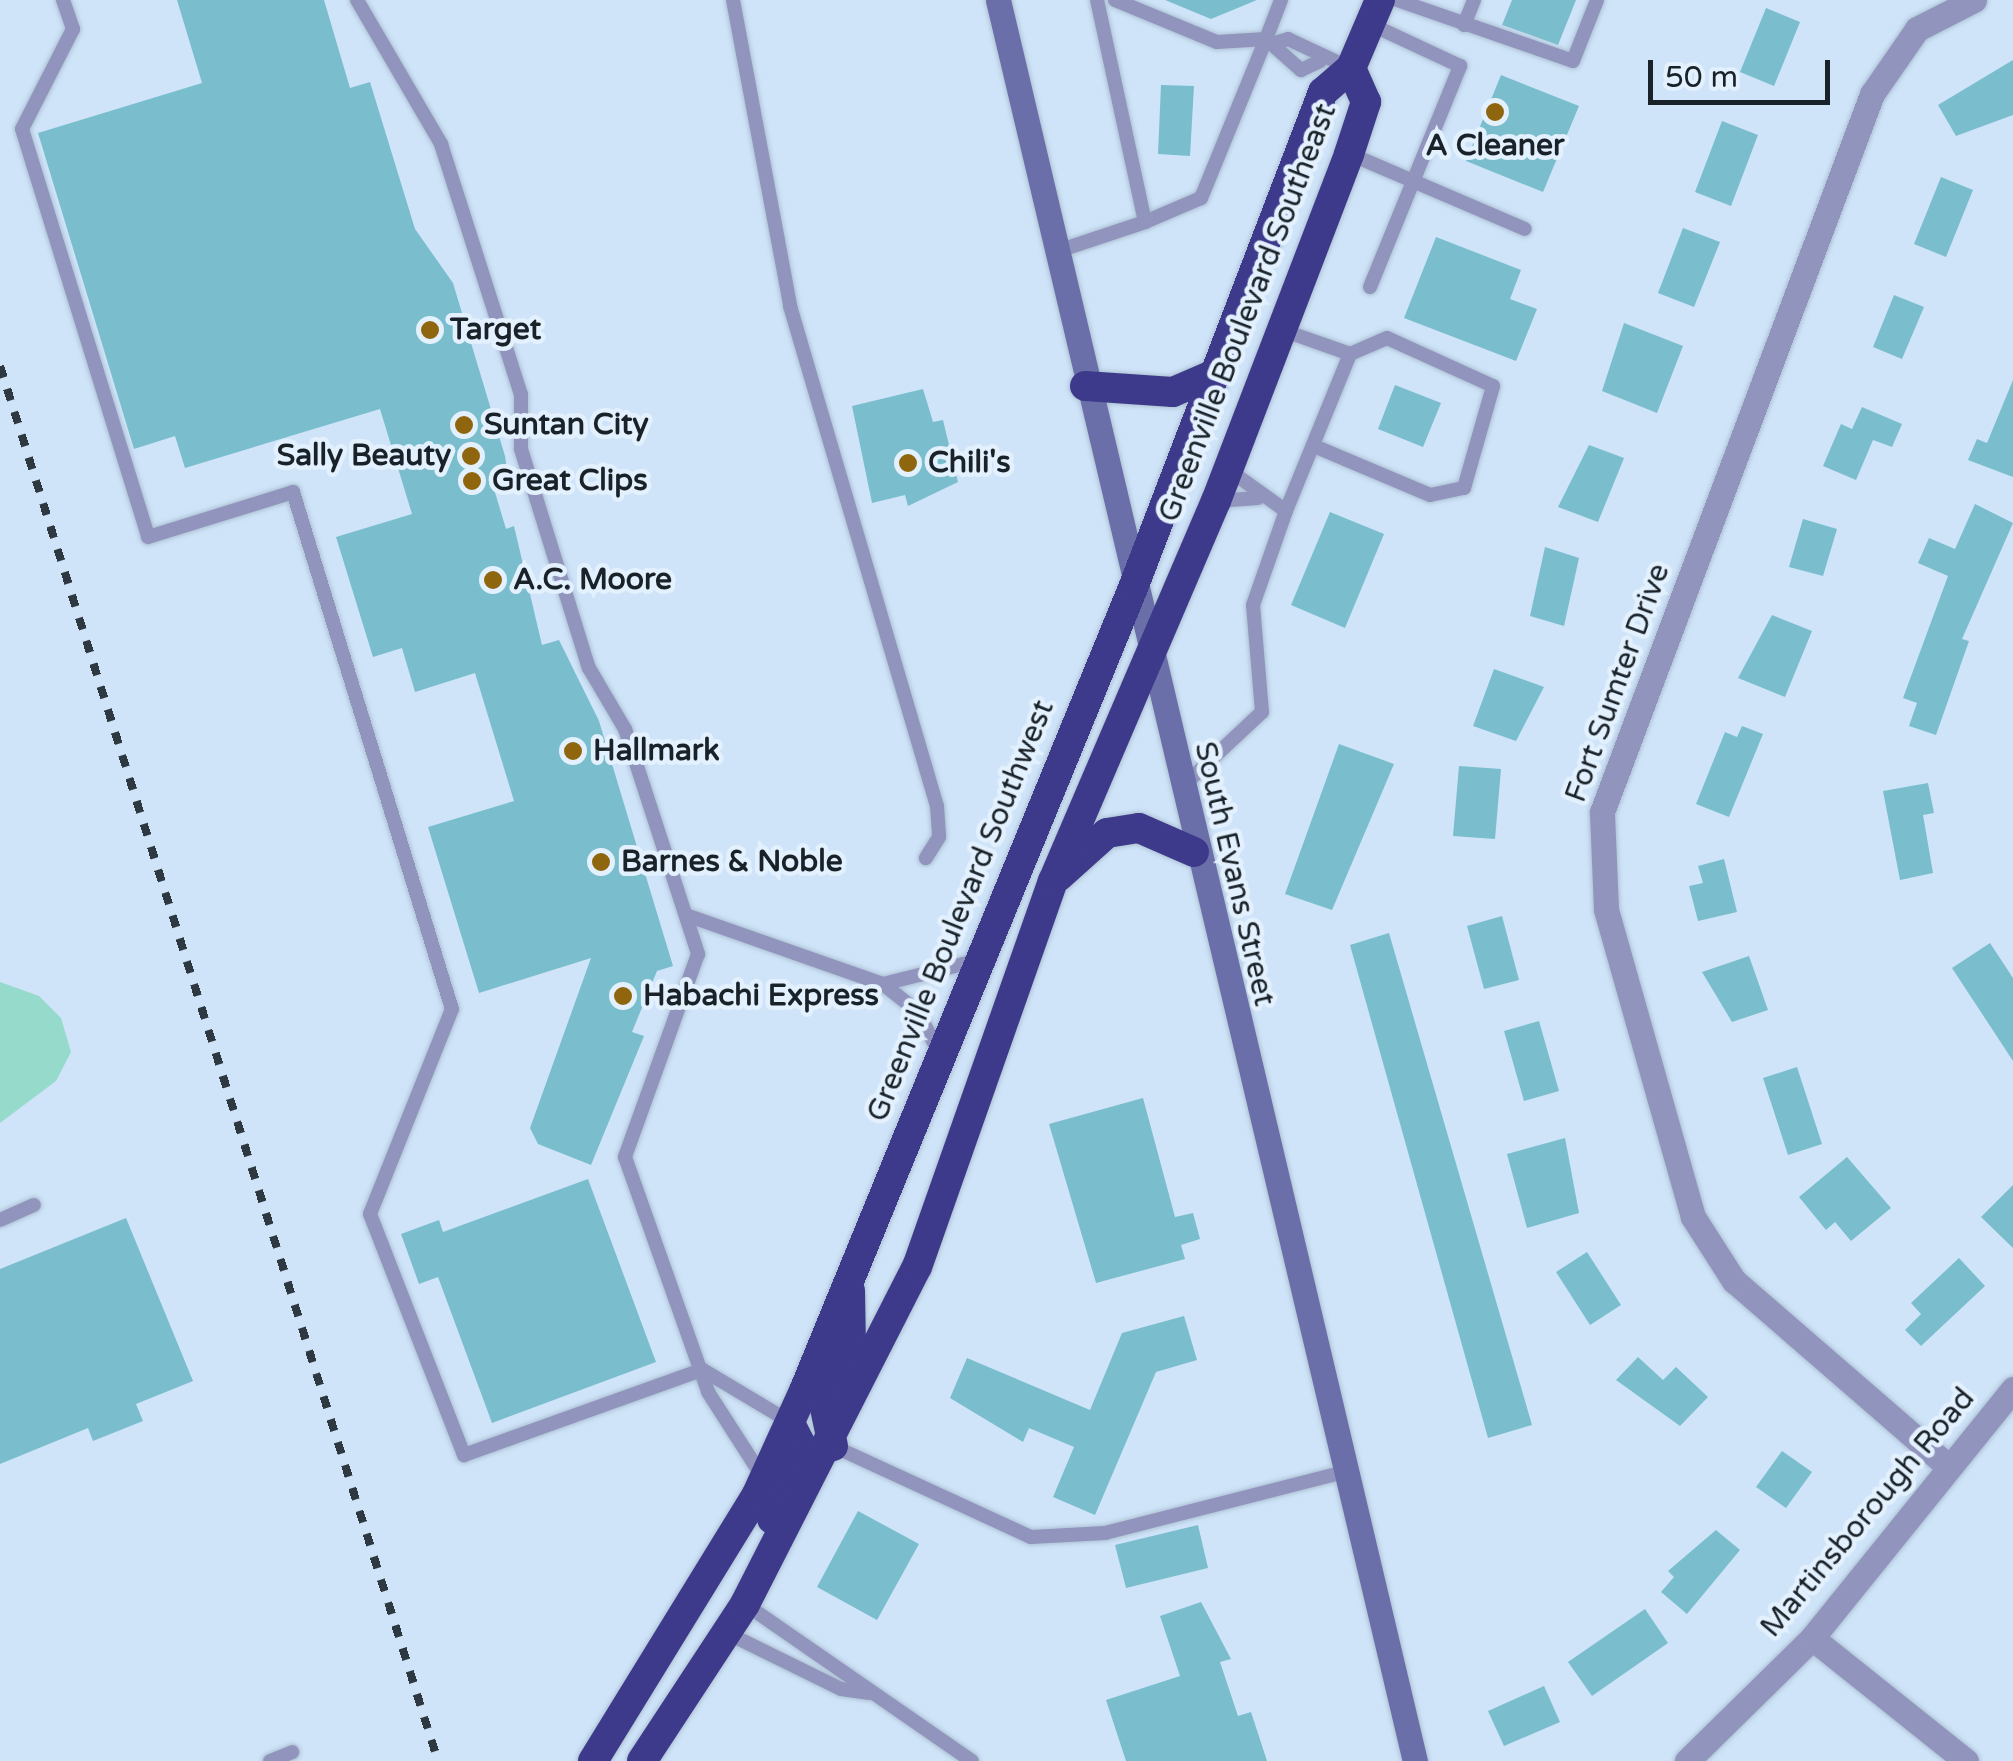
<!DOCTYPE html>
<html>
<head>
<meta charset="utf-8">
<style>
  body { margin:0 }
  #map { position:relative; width:2013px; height:1761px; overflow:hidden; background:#cfe4f9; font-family:"Varela Round",sans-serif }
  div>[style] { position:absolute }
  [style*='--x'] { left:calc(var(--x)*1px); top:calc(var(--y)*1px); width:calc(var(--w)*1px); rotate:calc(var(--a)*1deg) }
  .water>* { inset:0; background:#96dacc }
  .building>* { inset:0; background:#7abecd }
  .roads { filter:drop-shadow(0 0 2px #aec1d4) drop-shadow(0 0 2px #aec1d4) }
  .lane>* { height:14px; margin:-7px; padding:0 7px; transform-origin:7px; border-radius:7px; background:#9195bd }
  .street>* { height:25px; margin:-12.5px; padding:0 12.5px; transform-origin:12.5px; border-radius:12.5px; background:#9195bd }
  .secondary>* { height:25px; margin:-12.5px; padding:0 12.5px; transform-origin:12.5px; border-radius:12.5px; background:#6b6fa9 }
  .highway>* { height:30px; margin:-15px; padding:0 15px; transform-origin:15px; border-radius:15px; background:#3d3a8b }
  .rail>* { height:8px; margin-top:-4px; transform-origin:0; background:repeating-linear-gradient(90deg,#2e3840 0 12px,transparent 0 24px) }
  .dots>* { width:28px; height:28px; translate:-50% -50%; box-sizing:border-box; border:5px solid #e3f0fd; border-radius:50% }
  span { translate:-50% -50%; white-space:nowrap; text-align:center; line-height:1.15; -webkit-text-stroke:9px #e3f0fd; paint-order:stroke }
  .poi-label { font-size:30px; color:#1a2229; font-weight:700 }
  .left { translate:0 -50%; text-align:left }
  .right { translate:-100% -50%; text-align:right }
  .street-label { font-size:30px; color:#1a2229 }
  .scale { position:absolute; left:1648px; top:60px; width:182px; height:45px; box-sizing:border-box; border:5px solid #1a2229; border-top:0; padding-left:12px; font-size:30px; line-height:35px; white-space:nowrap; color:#1a2229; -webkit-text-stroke:8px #e3f0fd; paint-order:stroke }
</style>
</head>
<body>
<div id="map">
  <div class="water">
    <div style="clip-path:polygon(0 982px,39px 996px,61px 1018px,71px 1052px,56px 1081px,0 1123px)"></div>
  </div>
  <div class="building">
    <div style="clip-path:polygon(177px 0,324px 0,350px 88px,370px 82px,415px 229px,453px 283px,505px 456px,509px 484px,494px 489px,506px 529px,514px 526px,542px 645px,559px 640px,599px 721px,673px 966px,657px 971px,632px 1032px,644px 1036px,591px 1165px,538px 1144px,530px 1128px,591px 958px,479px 993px,428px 827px,514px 801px,475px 673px,415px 692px,402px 648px,373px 657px,336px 537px,412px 514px,380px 409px,185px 468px,175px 436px,134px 449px,38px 133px,202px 83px)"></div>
    <div style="clip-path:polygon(1165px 0,1257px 0,1211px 19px)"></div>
    <div style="clip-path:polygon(1512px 0,1576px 0,1558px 45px,1502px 25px)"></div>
    <div style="clip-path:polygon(1766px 8px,1800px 22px,1774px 86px,1740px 72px)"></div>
    <div style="clip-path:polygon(2013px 60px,2013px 115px,1956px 136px,1938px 105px)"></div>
    <div style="clip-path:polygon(1501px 75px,1579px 106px,1543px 192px,1466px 161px)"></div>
    <div style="clip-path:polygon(1161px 85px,1194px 86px,1190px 156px,1158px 154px)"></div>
    <div style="clip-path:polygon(1722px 121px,1758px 135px,1731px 206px,1695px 192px)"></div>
    <div style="clip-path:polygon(1941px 177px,1973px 190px,1946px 257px,1914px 244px)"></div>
    <div style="clip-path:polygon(1683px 228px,1720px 242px,1694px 307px,1658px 293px)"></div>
    <div style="clip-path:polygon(1436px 237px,1521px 270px,1510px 299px,1537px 309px,1516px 361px,1404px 318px)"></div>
    <div style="clip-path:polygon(1894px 295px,1924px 307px,1902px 359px,1873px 347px)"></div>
    <div style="clip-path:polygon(1624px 323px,1683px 346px,1657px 413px,1602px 391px)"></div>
    <div style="clip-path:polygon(2013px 380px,2013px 477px,1968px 460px,1977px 439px,1987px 443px)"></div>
    <div style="clip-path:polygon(1395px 385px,1441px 403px,1423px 447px,1378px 429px)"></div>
    <div style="clip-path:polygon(923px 389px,933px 422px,943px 420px,958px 482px,908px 506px,905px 495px,872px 503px,852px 406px)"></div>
    <div style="clip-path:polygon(1862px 407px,1902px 424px,1892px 447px,1873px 440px,1856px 480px,1823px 466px,1841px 424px,1852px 429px)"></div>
    <div style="clip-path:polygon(1589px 445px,1624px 458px,1598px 522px,1558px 507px)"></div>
    <div style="clip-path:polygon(1975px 504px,2013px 523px,1962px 639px,1969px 641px,1936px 735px,1909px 726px,1917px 703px,1903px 698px,1948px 576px,1918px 563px,1929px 538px,1955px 549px)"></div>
    <div style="clip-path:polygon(1330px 512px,1384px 534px,1345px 628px,1291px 605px)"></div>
    <div style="clip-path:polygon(1803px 519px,1837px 529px,1823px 576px,1789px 567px)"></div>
    <div style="clip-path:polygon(1545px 547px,1579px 558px,1564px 626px,1530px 616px)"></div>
    <div style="clip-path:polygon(1772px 615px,1812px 631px,1785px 697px,1738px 678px)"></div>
    <div style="clip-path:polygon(1494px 669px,1544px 687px,1516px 741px,1473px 726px)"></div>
    <div style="clip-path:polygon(1742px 726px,1763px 734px,1729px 817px,1696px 804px,1725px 732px,1737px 737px)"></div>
    <div style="clip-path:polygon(1339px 744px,1394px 764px,1332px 910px,1285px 894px)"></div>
    <div style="clip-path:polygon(1459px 766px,1501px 769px,1495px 839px,1453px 836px)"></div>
    <div style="clip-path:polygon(1928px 783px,1934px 813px,1923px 815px,1933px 873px,1900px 880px,1883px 791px)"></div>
    <div style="clip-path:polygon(1724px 859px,1737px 912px,1698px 921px,1689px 886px,1703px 883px,1698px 866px)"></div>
    <div style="clip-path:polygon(1502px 916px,1519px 980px,1484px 989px,1467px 926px)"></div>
    <div style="clip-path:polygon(1389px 933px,1532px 1425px,1488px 1438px,1350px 945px)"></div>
    <div style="clip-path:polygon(1990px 943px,2013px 978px,2013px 1061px,1952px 968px)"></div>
    <div style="clip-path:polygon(1749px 956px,1768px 1010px,1732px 1022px,1702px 972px)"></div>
    <div style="clip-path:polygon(1539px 1021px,1559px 1091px,1524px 1101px,1504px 1031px)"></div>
    <div style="clip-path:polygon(1797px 1067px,1822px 1144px,1788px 1155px,1763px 1078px)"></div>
    <div style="clip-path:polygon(1143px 1098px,1175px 1217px,1193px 1213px,1200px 1239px,1181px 1245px,1185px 1259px,1096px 1283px,1049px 1124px)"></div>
    <div style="clip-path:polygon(1565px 1138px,1579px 1213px,1527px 1228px,1507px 1154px)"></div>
    <div style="clip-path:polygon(1847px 1157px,1891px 1208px,1851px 1241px,1835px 1222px,1826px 1230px,1799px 1197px)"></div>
    <div style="clip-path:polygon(588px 1179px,656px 1362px,492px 1423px,438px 1277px,419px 1284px,401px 1234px,439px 1220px,443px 1232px)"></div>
    <div style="clip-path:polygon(2013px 1185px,2013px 1248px,1981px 1217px)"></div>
    <div style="clip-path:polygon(126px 1218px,193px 1381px,136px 1404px,143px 1421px,93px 1441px,88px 1428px,0 1464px,0 1269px)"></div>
    <div style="clip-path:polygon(1587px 1252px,1621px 1305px,1590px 1325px,1556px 1272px)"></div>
    <div style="clip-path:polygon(1959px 1258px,1985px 1286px,1921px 1346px,1905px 1330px,1921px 1314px,1911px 1303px)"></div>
    <div style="clip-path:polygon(1184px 1316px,1197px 1360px,1156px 1372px,1095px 1515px,1053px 1497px,1074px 1447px,1029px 1428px,1023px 1442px,950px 1398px,967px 1358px,1090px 1410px,1122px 1333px)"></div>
    <div style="clip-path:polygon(1638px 1357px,1663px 1380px,1676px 1367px,1708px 1397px,1680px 1426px,1616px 1380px)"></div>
    <div style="clip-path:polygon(1782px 1451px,1812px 1472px,1786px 1508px,1756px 1487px)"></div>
    <div style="clip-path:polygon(858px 1511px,919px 1544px,877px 1620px,817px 1587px)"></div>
    <div style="clip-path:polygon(1198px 1525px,1208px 1568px,1126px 1588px,1115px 1545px)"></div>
    <div style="clip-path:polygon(1716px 1530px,1740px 1550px,1687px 1614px,1661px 1592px,1674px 1577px,1668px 1571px)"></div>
    <div style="clip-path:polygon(1201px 1602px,1231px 1659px,1220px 1662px,1238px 1716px,1251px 1712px,1267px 1761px,1126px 1761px,1106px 1700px,1180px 1676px,1160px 1616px)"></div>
    <div style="clip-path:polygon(1645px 1609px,1668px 1643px,1592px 1696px,1568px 1662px)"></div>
    <div style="clip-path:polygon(1544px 1686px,1560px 1722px,1504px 1746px,1488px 1711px)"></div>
  </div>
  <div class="roads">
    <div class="lane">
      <div style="--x:63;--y:0;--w:31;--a:71"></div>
      <div style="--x:73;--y:29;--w:112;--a:117"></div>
      <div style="--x:22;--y:129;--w:427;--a:72.8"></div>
      <div style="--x:148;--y:537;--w:152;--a:-17.2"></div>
      <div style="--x:293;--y:492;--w:541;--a:72.91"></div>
      <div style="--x:452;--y:1009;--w:221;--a:111.8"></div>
      <div style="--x:370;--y:1214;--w:259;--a:68.7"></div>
      <div style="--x:464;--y:1455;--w:253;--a:-19.7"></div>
      <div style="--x:357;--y:0;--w:167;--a:59.7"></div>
      <div style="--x:441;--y:144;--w:262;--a:72.3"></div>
      <div style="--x:521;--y:394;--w:55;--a:90"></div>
      <div style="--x:521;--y:449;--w:229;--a:72.8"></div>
      <div style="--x:589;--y:668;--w:71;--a:59.5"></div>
      <div style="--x:625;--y:729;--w:237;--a:72"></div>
      <div style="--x:698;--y:954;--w:216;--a:109.8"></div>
      <div style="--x:625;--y:1157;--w:249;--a:70.5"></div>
      <div style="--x:708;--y:1392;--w:100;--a:57.3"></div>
      <div style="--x:733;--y:0;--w:311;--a:79.4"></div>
      <div style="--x:790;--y:306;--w:521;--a:73.62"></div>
      <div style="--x:937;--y:806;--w:31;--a:86"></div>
      <div style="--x:939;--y:837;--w:25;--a:122"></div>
      <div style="--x:1115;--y:0;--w:110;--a:22.4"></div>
      <div style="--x:1217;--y:42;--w:49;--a:-3.5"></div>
      <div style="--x:1266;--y:39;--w:172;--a:112.2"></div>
      <div style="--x:1201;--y:198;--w:61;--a:156.8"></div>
      <div style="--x:1281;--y:0;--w:42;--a:111"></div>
      <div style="--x:1266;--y:39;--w:47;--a:41.5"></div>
      <div style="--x:1301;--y:70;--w:21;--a:-25"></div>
      <div style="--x:1397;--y:0;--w:186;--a:19.1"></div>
      <div style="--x:1573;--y:61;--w:66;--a:-68.5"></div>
      <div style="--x:1464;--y:25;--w:27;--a:-68"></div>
      <div style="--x:1275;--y:43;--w:14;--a:-17"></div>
      <div style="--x:1288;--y:39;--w:68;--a:25.1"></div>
      <div style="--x:1350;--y:154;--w:190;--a:23.2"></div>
      <div style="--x:1055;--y:252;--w:95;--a:-18.4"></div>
      <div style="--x:1145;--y:222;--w:227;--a:-102.2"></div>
      <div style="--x:1370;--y:287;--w:239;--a:-67.8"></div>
      <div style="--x:1460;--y:66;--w:99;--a:-155"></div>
      <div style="--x:1282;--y:330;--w:72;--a:19.4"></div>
      <div style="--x:1350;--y:354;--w:170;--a:112.2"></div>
      <div style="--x:1314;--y:446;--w:126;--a:22.9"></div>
      <div style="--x:1430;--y:495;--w:35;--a:-12"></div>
      <div style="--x:1464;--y:488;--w:106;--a:-74.1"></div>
      <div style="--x:1493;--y:386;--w:116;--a:-155.6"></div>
      <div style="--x:1387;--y:338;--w:40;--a:156.6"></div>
      <div style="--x:1216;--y:501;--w:42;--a:-4.1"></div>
      <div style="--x:1183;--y:786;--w:108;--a:-43.1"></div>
      <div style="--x:1262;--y:712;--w:107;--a:-94.8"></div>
      <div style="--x:1253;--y:605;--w:100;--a:-70.7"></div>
      <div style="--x:1286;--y:511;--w:70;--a:-144.3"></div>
      <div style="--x:686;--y:915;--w:209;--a:19.3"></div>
      <div style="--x:883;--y:984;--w:43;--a:38.5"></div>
      <div style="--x:917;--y:1011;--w:47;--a:61.8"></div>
      <div style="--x:883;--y:984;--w:99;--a:-14"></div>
      <div style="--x:0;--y:1220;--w:37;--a:-24"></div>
      <div style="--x:703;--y:1370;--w:101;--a:30.9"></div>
      <div style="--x:833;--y:1446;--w:218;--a:24.7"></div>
      <div style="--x:1031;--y:1537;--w:74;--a:-3.1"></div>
      <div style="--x:1105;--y:1533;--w:247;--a:-14.3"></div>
      <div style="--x:745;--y:1604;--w:276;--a:34.7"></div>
      <div style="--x:727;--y:1633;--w:127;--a:26.2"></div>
      <div style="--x:841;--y:1689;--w:29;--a:8"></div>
      <div style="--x:270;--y:1761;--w:24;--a:-22"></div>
    </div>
    <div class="street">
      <div style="--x:1949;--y:1467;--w:284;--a:-139.1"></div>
      <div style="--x:1734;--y:1281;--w:76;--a:-122.6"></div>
      <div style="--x:1693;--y:1217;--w:320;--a:-105.8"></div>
      <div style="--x:1606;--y:909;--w:97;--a:-92.4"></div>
      <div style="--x:1602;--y:812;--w:767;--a:-69.39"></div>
      <div style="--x:1872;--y:94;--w:79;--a:-55.3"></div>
      <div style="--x:1917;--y:29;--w:64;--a:-27"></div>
      <div style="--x:1812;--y:1638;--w:197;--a:38.6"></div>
      <div style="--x:1687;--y:1761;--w:175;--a:-44.5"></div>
      <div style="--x:1812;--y:1638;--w:320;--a:-51.1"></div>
    </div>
    <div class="secondary">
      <div style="--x:998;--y:0;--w:1810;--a:76.68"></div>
    </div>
    <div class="highway">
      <div style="--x:1085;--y:386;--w:88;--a:3.9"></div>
      <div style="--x:1173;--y:392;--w:46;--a:-23.2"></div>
      <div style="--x:1059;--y:876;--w:64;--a:-41.9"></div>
      <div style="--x:1107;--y:833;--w:32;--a:-9"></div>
      <div style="--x:1139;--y:828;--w:60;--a:23.6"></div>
      <div style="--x:833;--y:1446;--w:40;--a:-102"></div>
      <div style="--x:825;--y:1407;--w:65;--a:-66.6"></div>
      <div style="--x:851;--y:1347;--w:56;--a:-91"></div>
      <div style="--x:772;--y:1519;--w:81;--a:-69.8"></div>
      <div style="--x:800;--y:1443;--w:22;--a:-117"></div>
      <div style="--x:593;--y:1761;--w:313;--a:-58.4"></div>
      <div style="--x:757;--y:1494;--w:113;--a:-65.5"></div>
      <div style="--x:804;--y:1391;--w:868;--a:-67.72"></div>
      <div style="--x:1133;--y:588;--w:531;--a:-69.04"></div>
      <div style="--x:1323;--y:92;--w:37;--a:-41"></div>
      <div style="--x:1351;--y:68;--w:74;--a:-66.9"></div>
      <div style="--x:642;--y:1761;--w:188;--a:-56.7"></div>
      <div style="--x:745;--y:1604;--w:378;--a:-63"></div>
      <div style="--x:917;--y:1267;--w:409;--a:-70.6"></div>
      <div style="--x:1053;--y:881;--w:413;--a:-66.8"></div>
      <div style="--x:1216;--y:501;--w:372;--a:-69"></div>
      <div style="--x:1349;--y:154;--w:55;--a:-71.9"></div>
      <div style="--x:1366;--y:102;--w:37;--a:-114"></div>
    </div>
  </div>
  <div class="rail">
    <div style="--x:0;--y:366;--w:1462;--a:72.57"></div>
  </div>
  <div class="dots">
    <div style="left:1495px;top:112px;background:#8f660d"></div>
    <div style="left:430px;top:330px;background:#8f660d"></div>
    <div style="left:464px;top:425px;background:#8f660d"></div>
    <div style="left:471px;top:456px;background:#8f660d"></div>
    <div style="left:908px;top:463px;background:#8f660d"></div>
    <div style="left:472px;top:481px;background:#8f660d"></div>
    <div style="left:493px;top:580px;background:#8f660d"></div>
    <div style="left:573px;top:751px;background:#8f660d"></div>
    <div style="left:601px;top:862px;background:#8f660d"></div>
    <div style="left:623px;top:996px;background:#8f660d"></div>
  </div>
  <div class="poi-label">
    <span style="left:1495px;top:146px">A Cleaner</span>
    <span class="left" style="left:450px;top:330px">Target</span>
    <span class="left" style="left:484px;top:425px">Suntan City</span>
    <span class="right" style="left:451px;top:456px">Sally Beauty</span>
    <span class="left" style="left:928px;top:463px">Chili's</span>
    <span class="left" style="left:492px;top:481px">Great Clips</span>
    <span class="left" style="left:513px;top:580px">A.C. Moore</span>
    <span class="left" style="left:593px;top:751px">Hallmark</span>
    <span class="left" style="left:621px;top:862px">Barnes &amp; Noble</span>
    <span class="left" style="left:643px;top:996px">Habachi Express</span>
  </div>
  <div class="street-label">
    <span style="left:1248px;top:313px;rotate:-69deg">Greenville Boulevard Southeast</span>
    <span style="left:1618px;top:683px;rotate:-70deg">Fort Sumter Drive</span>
    <span style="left:1234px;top:874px;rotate:77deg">South Evans Street</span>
    <span style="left:961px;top:911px;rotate:-68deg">Greenville Boulevard Southwest</span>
    <span style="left:1868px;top:1513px;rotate:-50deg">Martinsborough Road</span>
  </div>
  <div class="scale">50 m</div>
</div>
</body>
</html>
